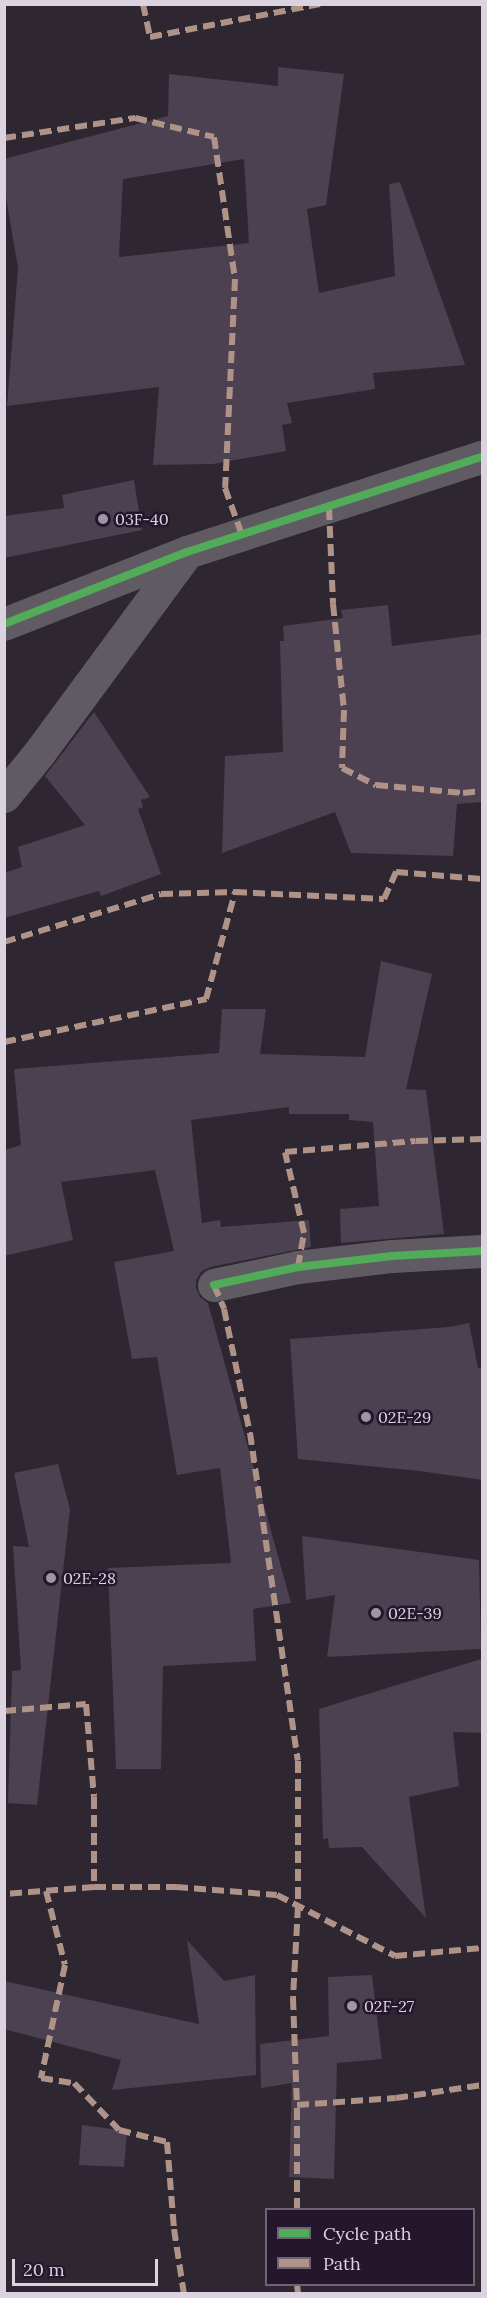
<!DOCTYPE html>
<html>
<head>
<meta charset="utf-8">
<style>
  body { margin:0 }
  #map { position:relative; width:487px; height:2298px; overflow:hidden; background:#2e2631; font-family:Lora,serif }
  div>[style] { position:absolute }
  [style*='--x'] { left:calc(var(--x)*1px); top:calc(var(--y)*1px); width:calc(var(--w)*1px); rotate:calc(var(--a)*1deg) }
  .building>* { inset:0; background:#4b4150 }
  .minor>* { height:33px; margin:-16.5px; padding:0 16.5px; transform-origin:16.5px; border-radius:16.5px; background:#605a63 }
  .quiet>* { height:6px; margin-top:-3px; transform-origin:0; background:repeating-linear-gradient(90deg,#af9288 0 12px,transparent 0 18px) }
  .cycleway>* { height:8px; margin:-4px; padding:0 4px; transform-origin:4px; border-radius:4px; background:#51ab58 }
  .dots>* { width:16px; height:16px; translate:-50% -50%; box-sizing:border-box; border:3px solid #25172b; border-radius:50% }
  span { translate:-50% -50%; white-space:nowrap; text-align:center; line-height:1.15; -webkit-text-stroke:5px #25172b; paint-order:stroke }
  .poi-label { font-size:16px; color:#dcd3e1 }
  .left { translate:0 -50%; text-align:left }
  .frame { position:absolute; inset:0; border:6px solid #dcd3e1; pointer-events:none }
  .legend { position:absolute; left:265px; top:2208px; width:210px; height:78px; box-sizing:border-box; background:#25172b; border:2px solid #6e6274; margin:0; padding:8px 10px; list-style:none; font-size:18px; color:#dcd3e1 }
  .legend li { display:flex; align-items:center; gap:12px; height:30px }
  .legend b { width:30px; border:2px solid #6e6274 }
  .scale { position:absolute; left:12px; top:2259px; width:146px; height:27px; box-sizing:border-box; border:3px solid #dcd3e1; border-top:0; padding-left:8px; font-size:18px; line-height:21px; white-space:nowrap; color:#dcd3e1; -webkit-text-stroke:4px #25172b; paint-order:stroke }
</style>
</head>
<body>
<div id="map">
  <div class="building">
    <div style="clip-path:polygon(evenodd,278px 67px,344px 74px,326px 205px,307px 209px,319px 293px,395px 276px,389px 184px,400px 182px,465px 365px,373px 373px,375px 389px,287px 403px,292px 423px,282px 425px,286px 451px,213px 464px,153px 465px,159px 387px,7px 406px,18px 268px,4px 185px,4px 159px,168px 116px,169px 74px,278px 86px,278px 67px,244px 159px,249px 243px,119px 257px,123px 179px,244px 159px)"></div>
    <div style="clip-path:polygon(134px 480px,142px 530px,4px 558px,4px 516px,64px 508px,62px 495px)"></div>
    <div style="clip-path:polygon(388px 605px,392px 646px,483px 634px,483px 802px,457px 804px,453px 856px,351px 853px,335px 812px,222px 853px,225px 756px,283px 752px,280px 641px,284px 641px,283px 626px,343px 618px,341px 610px)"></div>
    <div style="clip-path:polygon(94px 712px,150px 797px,141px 800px,143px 807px,138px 809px,161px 874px,101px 896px,99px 891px,4px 918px,4px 873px,22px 867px,18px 847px,85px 825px,45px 776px)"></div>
    <div style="clip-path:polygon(381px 961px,432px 974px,406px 1089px,426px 1090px,444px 1234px,341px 1243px,340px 1209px,379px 1206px,373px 1122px,349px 1120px,349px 1114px,289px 1114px,289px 1107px,191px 1120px,202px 1223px,220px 1220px,221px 1227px,309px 1220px,311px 1247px,210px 1267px,201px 1272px,196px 1280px,196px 1288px,200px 1297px,208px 1303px,291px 1603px,253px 1609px,256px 1661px,163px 1666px,161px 1769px,116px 1769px,108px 1568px,231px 1563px,220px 1468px,177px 1475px,157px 1357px,132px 1359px,114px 1262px,174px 1251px,155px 1170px,61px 1182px,73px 1240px,4px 1256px,4px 1150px,21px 1145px,14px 1069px,219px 1053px,222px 1009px,266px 1009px,260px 1054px,365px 1057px)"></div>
    <div style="clip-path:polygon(469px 1323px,478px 1368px,483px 1368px,483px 1480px,419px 1471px,298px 1459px,290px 1339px,449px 1327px)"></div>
    <div style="clip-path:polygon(58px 1464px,70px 1509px,37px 1805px,8px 1803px,12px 1671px,21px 1670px,13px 1546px,29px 1547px,14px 1473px)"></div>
    <div style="clip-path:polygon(302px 1536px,479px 1560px,481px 1649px,327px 1657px,335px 1595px,306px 1600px)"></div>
    <div style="clip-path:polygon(481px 1659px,482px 1733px,453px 1732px,459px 1786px,409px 1797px,426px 1918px,362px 1847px,329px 1848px,328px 1838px,323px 1839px,319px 1709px)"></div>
    <div style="clip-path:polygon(187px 1940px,224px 1981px,255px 1975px,256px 2075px,112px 2090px,121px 2060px,4px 2029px,4px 1981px,199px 2024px)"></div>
    <div style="clip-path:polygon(372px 1975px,382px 2059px,337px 2063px,334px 2179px,289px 2177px,292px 2083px,261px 2088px,260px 2044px,329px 2036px,328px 1977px)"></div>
    <div style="clip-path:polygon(82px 2125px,127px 2131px,124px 2167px,79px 2165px)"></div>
  </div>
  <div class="minor">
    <div style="--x:4;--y:624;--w:197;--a:-21.5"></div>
    <div style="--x:187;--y:552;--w:310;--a:-17.9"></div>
    <div style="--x:4;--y:796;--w:55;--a:-50.9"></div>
    <div style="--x:39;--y:753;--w:250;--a:-53.6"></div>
    <div style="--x:214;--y:1285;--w:86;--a:-12.1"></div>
    <div style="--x:298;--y:1267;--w:95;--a:-6.7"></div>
    <div style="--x:392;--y:1256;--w:90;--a:-3.2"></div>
  </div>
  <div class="quiet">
    <div style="--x:143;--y:4;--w:34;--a:78"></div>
    <div style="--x:150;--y:37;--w:173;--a:-11"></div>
    <div style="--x:4;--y:138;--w:133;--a:-8.7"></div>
    <div style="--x:135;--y:118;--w:81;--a:13.5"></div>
    <div style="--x:214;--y:137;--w:144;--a:81.6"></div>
    <div style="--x:235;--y:279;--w:209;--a:92.7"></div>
    <div style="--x:225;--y:488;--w:50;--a:70.1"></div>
    <div style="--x:329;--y:508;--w:96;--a:87.6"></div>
    <div style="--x:333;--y:604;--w:107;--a:84.1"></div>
    <div style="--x:344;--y:710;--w:58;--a:92"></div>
    <div style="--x:342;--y:768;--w:38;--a:27"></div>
    <div style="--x:376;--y:785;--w:87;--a:5.3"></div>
    <div style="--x:463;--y:793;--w:19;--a:-6"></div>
    <div style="--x:4;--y:942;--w:164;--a:-17"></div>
    <div style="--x:161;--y:894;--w:74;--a:-1.5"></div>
    <div style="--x:235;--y:892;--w:149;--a:2.7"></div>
    <div style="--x:384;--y:899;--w:30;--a:-66"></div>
    <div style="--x:396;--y:872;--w:86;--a:4.7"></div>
    <div style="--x:4;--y:1042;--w:207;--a:-12"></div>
    <div style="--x:206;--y:999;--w:111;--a:-74.8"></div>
    <div style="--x:298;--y:1267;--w:35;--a:-80"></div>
    <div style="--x:304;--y:1233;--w:83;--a:-103.2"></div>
    <div style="--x:285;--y:1152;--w:131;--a:-4.8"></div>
    <div style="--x:416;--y:1141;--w:66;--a:-1.7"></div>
    <div style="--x:214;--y:1285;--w:26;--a:67"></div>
    <div style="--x:224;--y:1309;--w:127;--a:78.2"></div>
    <div style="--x:250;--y:1433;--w:331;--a:81.7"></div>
    <div style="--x:298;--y:1761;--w:145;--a:90"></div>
    <div style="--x:298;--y:1906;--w:92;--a:93.1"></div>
    <div style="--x:293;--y:1998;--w:107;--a:87.9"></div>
    <div style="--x:297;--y:2105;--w:99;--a:-4"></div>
    <div style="--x:396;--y:2098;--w:87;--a:-8.6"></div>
    <div style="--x:4;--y:1711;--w:82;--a:-4.9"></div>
    <div style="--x:86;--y:1704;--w:93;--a:85.1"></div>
    <div style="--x:94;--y:1797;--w:90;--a:90"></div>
    <div style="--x:94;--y:1887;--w:90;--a:175.6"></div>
    <div style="--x:94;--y:1887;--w:82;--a:0"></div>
    <div style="--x:176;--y:1887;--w:101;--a:4.5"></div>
    <div style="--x:277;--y:1895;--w:133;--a:27.3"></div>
    <div style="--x:395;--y:1956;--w:87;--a:-5.3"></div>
    <div style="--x:46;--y:1891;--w:76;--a:75.6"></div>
    <div style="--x:65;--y:1965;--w:116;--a:102"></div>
    <div style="--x:41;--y:2078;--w:33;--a:9"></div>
    <div style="--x:74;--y:2083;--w:65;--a:46.2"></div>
    <div style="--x:119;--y:2130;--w:49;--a:14"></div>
    <div style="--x:167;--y:2142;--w:87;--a:85.4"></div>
    <div style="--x:174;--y:2229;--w:66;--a:81.3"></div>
    <div style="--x:297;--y:2210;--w:105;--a:-90"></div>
    <div style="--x:297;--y:2284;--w:10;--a:84"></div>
  </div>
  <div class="cycleway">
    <div style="--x:4;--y:624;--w:197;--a:-21.5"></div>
    <div style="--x:187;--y:552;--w:310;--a:-17.9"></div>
    <div style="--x:214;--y:1285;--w:86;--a:-12.1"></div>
    <div style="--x:298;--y:1267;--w:95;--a:-6.7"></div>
    <div style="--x:392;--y:1256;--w:90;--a:-3.2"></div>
  </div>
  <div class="dots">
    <div style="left:103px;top:519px;background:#9f96a3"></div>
    <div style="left:366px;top:1417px;background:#9f96a3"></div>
    <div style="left:51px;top:1578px;background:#9f96a3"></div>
    <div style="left:376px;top:1613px;background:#9f96a3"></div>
    <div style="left:352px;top:2006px;background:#9f96a3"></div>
  </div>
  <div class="poi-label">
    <span class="left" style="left:115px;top:519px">03F-40</span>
    <span class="left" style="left:378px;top:1417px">02E-29</span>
    <span class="left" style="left:63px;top:1578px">02E-28</span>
    <span class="left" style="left:388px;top:1613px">02E-39</span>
    <span class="left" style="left:364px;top:2006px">02F-27</span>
  </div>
  <div class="frame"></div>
  <ul class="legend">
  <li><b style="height:8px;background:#51ab58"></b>Cycle path</li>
  <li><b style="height:8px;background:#af9288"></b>Path</li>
  </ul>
  <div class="scale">20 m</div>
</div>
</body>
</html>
